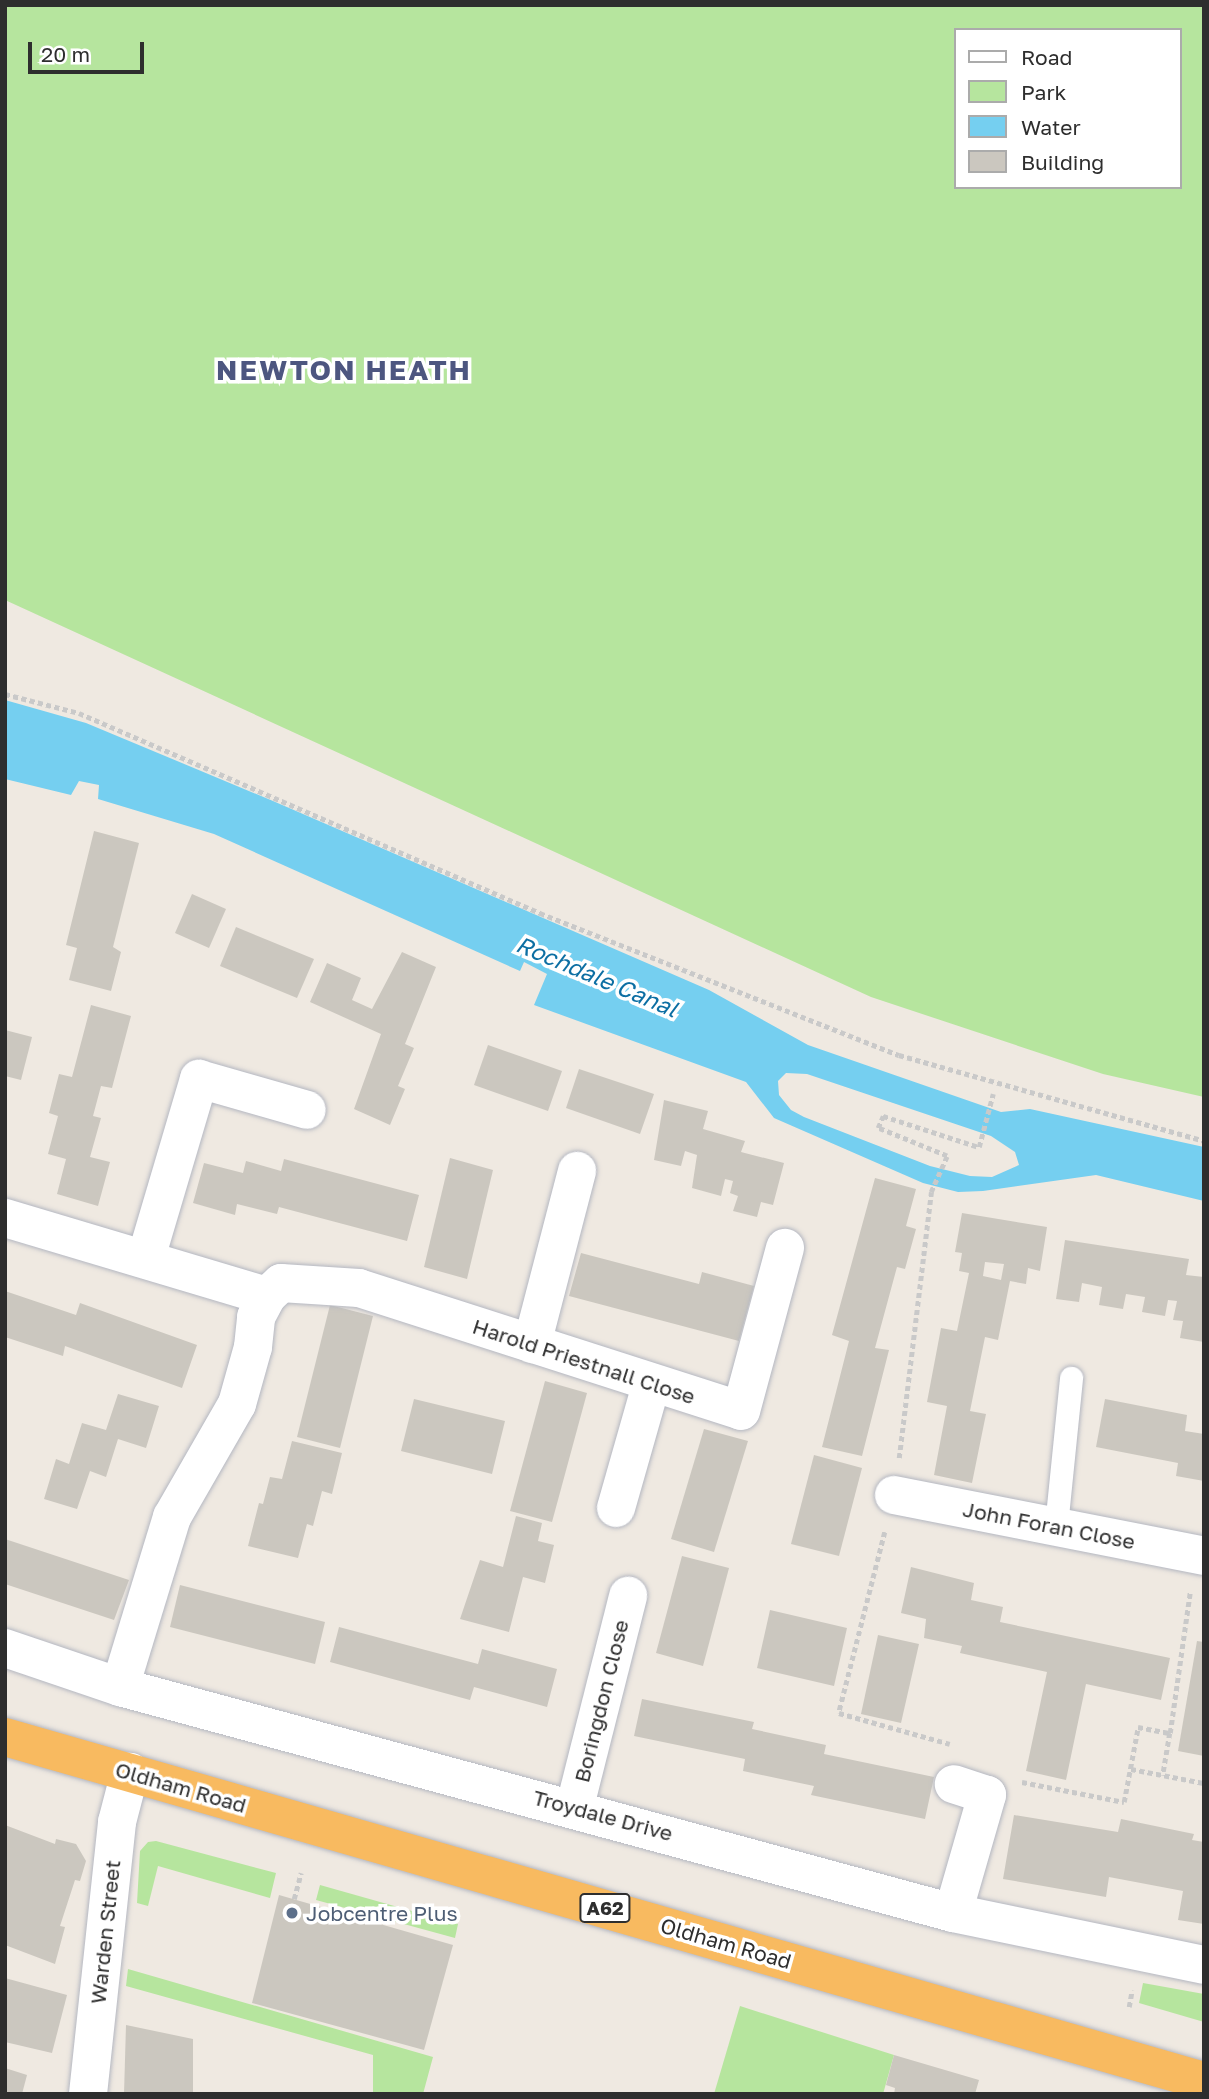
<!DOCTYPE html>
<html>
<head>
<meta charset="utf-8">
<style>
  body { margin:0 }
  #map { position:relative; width:1209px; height:2099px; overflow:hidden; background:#efe9e1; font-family:"Golos Text",sans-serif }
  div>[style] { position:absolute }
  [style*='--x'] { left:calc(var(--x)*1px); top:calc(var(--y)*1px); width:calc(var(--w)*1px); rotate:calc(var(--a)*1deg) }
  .green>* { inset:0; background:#b6e59e }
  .water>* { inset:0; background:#75cff0 }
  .building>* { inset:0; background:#cbc7bf }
  .path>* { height:4.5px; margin-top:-2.25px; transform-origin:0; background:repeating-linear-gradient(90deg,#c9c9c9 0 5px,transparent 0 8.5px) }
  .roads { filter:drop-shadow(0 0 2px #b4b7c1) drop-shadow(0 0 2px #b4b7c1) }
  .service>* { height:23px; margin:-11.5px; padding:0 11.5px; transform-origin:11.5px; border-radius:11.5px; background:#fff }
  .minor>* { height:38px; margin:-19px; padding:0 19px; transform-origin:19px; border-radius:19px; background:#fff }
  .trunk>* { height:38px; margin:-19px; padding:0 19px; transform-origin:19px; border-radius:19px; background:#f8ba60 }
  .dots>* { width:19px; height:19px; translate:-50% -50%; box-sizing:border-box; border:4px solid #fff; border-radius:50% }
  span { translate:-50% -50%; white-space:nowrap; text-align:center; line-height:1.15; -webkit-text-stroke:7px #fff; paint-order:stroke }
  .shield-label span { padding:2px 5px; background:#fff; border:2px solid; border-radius:5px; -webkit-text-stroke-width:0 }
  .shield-label { font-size:19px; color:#2e2e2e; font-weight:700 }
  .street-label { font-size:21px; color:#2e2e2e }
  .service-label { font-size:21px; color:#4e5e75 }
  .left { translate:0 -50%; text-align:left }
  .water-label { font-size:23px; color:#0d6fa3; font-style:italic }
  .district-label { font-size:28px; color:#4d5680; font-weight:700; letter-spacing:2px }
  .frame { position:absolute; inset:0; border:7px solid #2e2e2e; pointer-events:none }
  .legend { position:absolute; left:954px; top:28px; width:228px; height:161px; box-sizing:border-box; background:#fff; border:2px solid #ababab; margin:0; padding:9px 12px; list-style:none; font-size:21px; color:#2e2e2e }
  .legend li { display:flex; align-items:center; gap:14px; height:35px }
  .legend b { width:35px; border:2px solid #ababab }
  .scale { position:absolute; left:28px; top:42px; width:116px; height:32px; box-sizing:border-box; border:4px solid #2e2e2e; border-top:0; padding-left:9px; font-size:21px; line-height:24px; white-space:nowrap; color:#2e2e2e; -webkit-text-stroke:5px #fff; paint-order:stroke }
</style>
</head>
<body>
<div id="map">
  <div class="green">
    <div style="clip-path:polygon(evenodd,5px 5px,1204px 5px,1204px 1097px,1103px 1074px,871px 997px,5px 600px,5px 5px,955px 30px,1179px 30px,1179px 187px,955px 187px,955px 30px)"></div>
    <div style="clip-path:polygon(156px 1841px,276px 1873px,270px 1898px,158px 1866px,148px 1906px,137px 1903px,140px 1851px,148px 1842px)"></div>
    <div style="clip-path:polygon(320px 1885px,458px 1924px,455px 1938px,316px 1900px)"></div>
    <div style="clip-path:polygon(128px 1969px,433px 2057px,423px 2094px,373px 2094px,373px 2055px,126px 1986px)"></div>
    <div style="clip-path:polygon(1143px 1983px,1204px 1994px,1204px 2022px,1139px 2003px)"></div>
    <div style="clip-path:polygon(740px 2006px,894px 2055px,883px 2094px,714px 2094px)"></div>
  </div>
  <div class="water">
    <div style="clip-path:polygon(evenodd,5px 700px,86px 723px,273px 801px,709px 990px,808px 1045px,1001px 1112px,1030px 1109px,1204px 1147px,1204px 1201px,1096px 1175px,983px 1191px,958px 1192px,923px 1183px,774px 1118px,746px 1082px,534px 1005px,547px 974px,524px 962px,520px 971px,214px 834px,98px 799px,99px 785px,79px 781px,71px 795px,5px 779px,5px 700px,786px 1073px,807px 1074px,991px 1136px,1015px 1152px,1019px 1165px,992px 1177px,970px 1176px,930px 1166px,804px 1117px,791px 1110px,779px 1095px,778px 1081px,786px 1073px)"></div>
  </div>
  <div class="building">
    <div style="clip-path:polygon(94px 831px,139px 843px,113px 947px,121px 952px,111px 991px,69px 980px,77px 948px,66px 945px)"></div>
    <div style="clip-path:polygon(192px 894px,226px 909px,209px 948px,175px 933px)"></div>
    <div style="clip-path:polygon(236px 927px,314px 959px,297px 998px,220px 966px)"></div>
    <div style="clip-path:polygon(402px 952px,436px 967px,405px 1044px,414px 1048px,398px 1086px,405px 1089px,390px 1125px,354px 1109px,381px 1034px,310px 1002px,327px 963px,361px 978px,352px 1000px,372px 1009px)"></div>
    <div style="clip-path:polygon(91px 1005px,131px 1016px,112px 1088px,101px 1086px,93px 1116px,101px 1118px,90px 1157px,110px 1162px,98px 1206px,57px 1194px,66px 1159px,48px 1154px,58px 1116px,49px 1113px,59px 1074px,72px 1077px)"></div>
    <div style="clip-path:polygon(5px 1030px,32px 1037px,21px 1080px,5px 1076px)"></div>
    <div style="clip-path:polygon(488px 1045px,562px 1071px,548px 1111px,474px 1085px)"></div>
    <div style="clip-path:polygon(579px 1069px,654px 1094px,640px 1134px,566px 1108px)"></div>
    <div style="clip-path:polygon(664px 1100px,708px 1111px,703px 1129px,745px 1141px,741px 1152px,784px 1163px,773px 1205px,761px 1202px,757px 1217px,733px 1211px,738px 1196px,730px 1193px,733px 1181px,725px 1179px,721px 1196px,692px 1188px,697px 1155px,685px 1151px,681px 1166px,654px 1160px)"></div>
    <div style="clip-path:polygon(450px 1158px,493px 1170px,467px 1279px,424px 1267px)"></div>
    <div style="clip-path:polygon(284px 1159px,419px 1195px,407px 1241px,279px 1207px,277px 1214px,237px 1204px,235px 1215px,193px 1203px,204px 1163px,243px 1173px,246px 1161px,281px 1171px)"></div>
    <div style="clip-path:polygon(875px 1178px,916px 1189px,906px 1226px,916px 1229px,905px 1269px,897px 1267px,875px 1348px,889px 1350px,862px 1456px,822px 1447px,849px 1341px,832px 1335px)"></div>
    <div style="clip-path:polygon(evenodd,962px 1213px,1047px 1227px,1040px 1271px,1028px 1268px,1026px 1284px,1010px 1281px,998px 1340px,985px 1337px,970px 1411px,986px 1414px,972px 1483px,934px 1475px,947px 1406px,927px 1402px,941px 1328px,957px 1331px,969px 1273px,959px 1271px,962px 1253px,955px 1252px,962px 1213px,985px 1262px,1004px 1264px,1001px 1280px,983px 1276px,985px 1262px)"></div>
    <div style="clip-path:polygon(1065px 1240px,1189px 1259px,1186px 1275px,1204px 1277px,1204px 1342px,1180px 1338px,1183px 1321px,1173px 1320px,1177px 1301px,1168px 1300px,1165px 1316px,1142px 1312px,1145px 1297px,1126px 1294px,1123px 1309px,1099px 1305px,1102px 1287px,1082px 1283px,1079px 1302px,1056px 1299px)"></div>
    <div style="clip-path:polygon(581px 1253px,699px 1284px,702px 1272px,754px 1286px,739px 1341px,569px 1296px)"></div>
    <div style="clip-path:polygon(5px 1291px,76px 1315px,80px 1303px,197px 1345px,182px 1388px,65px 1346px,63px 1356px,5px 1337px)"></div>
    <div style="clip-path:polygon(330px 1305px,373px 1316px,340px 1448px,297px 1437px)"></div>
    <div style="clip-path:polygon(545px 1381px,587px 1393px,552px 1522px,510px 1511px)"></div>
    <div style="clip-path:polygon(118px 1394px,159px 1406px,146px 1448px,118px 1439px,106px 1477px,90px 1471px,77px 1509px,44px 1499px,56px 1459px,69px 1464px,82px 1423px,106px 1430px)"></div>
    <div style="clip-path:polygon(414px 1399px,505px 1421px,492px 1474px,401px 1451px)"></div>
    <div style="clip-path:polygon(1105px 1399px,1187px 1415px,1185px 1431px,1204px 1434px,1204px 1481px,1176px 1476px,1178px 1463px,1096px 1447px)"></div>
    <div style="clip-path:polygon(704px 1429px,748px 1441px,714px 1552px,671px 1539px)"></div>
    <div style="clip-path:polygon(292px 1441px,342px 1453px,332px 1494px,322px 1491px,313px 1526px,307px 1524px,298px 1558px,248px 1546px,259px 1503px,263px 1504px,270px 1477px,282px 1479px)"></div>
    <div style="clip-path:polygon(814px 1455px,862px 1468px,839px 1556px,791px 1544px)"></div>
    <div style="clip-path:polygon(516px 1516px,542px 1523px,538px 1541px,554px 1545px,545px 1583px,523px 1577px,509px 1632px,460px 1619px,480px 1560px,503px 1567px)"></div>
    <div style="clip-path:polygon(5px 1539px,129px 1580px,114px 1620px,5px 1584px)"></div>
    <div style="clip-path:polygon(682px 1556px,729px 1568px,703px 1666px,656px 1653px)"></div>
    <div style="clip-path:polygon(911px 1567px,974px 1583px,971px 1600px,1003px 1607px,1000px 1622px,1170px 1658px,1161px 1700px,1086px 1684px,1066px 1780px,1026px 1771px,1047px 1672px,960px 1653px,962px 1646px,924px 1638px,926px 1619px,901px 1613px)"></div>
    <div style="clip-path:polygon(180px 1585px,325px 1622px,315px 1664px,170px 1627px)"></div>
    <div style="clip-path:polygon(770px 1610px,847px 1628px,834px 1686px,757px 1668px)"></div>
    <div style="clip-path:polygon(339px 1627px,478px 1664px,482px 1649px,557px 1669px,547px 1707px,474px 1687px,470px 1700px,330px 1662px)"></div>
    <div style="clip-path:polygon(878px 1635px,919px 1644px,901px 1723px,861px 1714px)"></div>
    <div style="clip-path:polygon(1197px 1641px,1204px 1642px,1204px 1756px,1178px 1751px)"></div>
    <div style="clip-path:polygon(642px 1699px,754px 1722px,752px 1729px,826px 1745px,824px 1754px,934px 1777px,925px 1819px,811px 1795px,814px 1786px,743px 1771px,745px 1759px,634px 1736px)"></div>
    <div style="clip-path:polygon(1014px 1815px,1118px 1832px,1121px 1819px,1194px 1834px,1192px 1840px,1204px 1842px,1204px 1924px,1178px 1920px,1183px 1891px,1109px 1877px,1106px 1897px,1003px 1879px)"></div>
    <div style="clip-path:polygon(5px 1825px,55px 1844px,56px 1839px,76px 1844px,86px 1861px,80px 1881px,75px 1880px,60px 1926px,65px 1927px,55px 1964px,5px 1945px)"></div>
    <div style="clip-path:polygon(279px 1895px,453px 1945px,424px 2050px,252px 2003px)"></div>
    <div style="clip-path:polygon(5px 1978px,67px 1995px,52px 2053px,5px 2042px)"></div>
    <div style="clip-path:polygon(126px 2025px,193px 2039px,193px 2094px,124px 2094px)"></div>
    <div style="clip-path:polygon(894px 2055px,979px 2080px,975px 2094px,894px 2094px,895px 2088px,886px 2085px)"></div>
    <div style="clip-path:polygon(5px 2068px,27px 2075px,22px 2094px,5px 2094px)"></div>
  </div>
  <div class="path">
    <div style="--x:5;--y:694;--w:76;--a:14.4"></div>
    <div style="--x:79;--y:713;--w:503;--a:23.45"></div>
    <div style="--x:540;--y:913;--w:386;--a:21.6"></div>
    <div style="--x:899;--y:1055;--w:317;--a:15.7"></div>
    <div style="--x:899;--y:1458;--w:268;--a:-83.1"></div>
    <div style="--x:931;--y:1192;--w:39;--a:-66"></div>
    <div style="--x:947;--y:1156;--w:74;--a:-157.9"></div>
    <div style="--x:878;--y:1128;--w:13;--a:-67"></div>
    <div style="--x:883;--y:1116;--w:101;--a:17.9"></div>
    <div style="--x:979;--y:1147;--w:55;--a:-75.2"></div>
    <div style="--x:885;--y:1532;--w:187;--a:104.3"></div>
    <div style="--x:839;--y:1713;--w:115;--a:15.6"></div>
    <div style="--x:1170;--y:1733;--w:142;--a:-81.9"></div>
    <div style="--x:1131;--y:1769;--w:74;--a:10.9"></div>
    <div style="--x:1022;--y:1782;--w:104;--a:11.1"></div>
    <div style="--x:1124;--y:1802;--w:76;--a:-79.4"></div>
    <div style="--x:1138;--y:1727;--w:33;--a:11"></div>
    <div style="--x:1170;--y:1733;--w:43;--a:99.5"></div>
    <div style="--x:294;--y:1899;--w:27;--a:-75"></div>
    <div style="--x:1129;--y:2007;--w:17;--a:-80"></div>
  </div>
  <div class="roads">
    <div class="service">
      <div style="--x:1056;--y:1526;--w:149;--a:-84.2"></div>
    </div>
    <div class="minor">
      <div style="--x:5;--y:1218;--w:273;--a:16.6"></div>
      <div style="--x:146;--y:1258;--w:187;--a:-73.5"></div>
      <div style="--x:199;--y:1079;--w:112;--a:16"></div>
      <div style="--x:532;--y:1344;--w:179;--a:-75.4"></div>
      <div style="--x:894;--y:1495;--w:316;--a:11.1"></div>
      <div style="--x:616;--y:1508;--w:128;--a:-74.1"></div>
      <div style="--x:5;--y:1648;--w:121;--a:18.7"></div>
      <div style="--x:120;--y:1687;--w:863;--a:15.18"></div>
      <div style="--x:953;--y:1913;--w:256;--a:11.7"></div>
      <div style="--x:120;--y:1687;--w:178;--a:-73"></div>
      <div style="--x:172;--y:1517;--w:130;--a:-60.1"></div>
      <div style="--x:237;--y:1404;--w:59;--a:-74.3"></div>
      <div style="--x:253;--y:1347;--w:30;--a:-84"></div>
      <div style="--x:256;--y:1317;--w:24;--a:-62"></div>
      <div style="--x:267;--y:1296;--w:19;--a:-43"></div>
      <div style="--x:281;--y:1283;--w:78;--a:3.7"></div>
      <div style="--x:359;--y:1288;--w:401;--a:17.8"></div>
      <div style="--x:741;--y:1411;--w:169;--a:-74.9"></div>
      <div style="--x:575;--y:1806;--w:217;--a:-75.8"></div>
      <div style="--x:953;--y:1913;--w:123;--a:-73.9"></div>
      <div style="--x:987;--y:1795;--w:35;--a:-162"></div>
      <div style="--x:88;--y:2094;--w:274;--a:-83.9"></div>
      <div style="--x:117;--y:1822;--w:52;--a:-75.4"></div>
    </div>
    <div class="trunk">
      <div style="--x:5;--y:1737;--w:1247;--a:16.01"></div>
    </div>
  </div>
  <div class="dots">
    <div style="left:292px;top:1913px;background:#5c6f8a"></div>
  </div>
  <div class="shield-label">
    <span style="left:605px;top:1908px">A62</span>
  </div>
  <div class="street-label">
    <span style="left:584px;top:1361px;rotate:18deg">Harold Priestnall Close</span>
    <span style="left:1049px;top:1525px;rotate:11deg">John Foran Close</span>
    <span style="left:601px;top:1701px;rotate:-76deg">Boringdon Close</span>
    <span style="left:181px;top:1787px;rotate:16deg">Oldham Road</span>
    <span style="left:603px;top:1815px;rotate:15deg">Troydale Drive</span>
    <span style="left:105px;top:1932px;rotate:-84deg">Warden Street</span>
    <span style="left:726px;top:1943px;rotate:16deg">Oldham Road</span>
  </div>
  <div class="service-label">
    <span class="left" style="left:306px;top:1913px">Jobcentre Plus</span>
  </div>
  <div class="water-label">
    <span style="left:597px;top:976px;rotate:23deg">Rochdale Canal</span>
  </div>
  <div class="district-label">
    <span style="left:344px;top:370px">NEWTON HEATH</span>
  </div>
  <div class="frame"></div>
  <ul class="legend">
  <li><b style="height:9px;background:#fff"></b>Road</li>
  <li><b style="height:19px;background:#b6e59e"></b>Park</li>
  <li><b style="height:19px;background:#75cff0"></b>Water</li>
  <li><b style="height:19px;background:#cbc7bf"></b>Building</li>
  </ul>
  <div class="scale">20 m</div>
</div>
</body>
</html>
